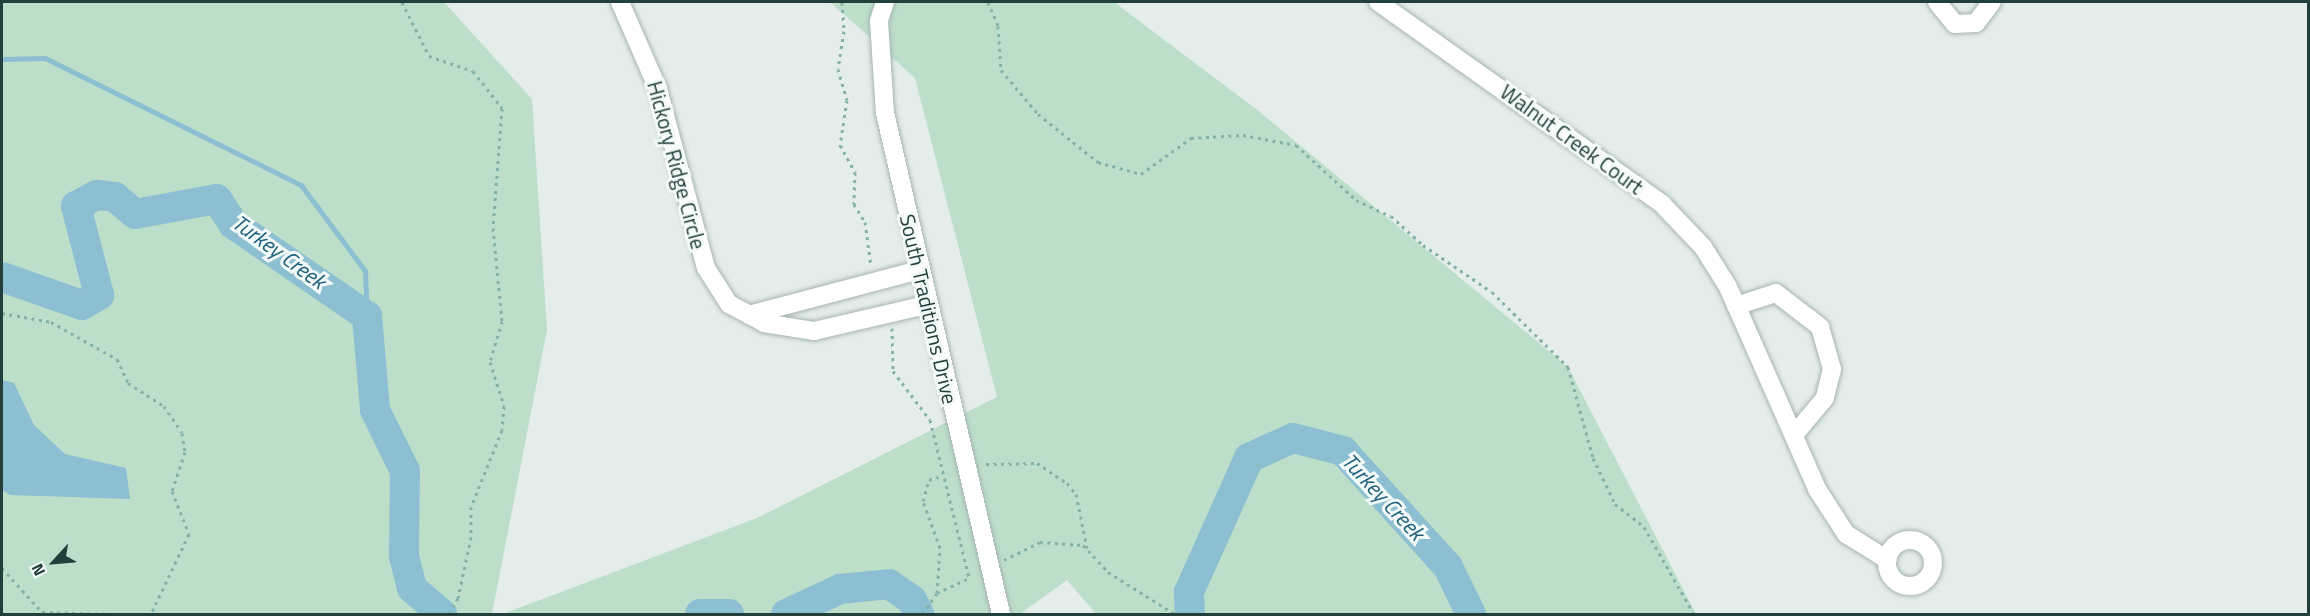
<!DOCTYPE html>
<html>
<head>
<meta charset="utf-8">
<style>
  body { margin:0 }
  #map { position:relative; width:2310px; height:616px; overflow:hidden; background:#e4edea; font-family:"Titillium Web",sans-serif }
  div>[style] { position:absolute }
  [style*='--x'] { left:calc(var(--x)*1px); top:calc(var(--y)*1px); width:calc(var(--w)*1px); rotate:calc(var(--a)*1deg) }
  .green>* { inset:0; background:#bddfca }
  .water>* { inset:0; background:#8cbfd2 }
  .stream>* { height:5px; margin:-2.5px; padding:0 2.5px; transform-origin:2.5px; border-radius:2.5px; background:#8cbfd2 }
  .river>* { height:30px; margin:-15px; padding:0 15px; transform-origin:15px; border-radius:15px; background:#8cbfd2 }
  .path>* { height:3px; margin-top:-1.5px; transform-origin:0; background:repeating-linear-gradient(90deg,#84b1a8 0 3px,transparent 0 7.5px) }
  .roads { filter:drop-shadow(0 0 2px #a6b5b2) drop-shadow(0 0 2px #a6b5b2) }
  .minor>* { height:18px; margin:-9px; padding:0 9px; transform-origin:9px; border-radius:9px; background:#fff }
  .minor>.ring { margin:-9px; padding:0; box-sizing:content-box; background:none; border:18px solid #fff; border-radius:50% }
  span { translate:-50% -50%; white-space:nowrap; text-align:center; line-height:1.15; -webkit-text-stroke:6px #f4faf8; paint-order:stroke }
  .street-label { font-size:21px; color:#233f3b }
  .water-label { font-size:22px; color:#1c607c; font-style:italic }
  .frame { position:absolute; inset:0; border:3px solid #233f3b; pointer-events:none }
  .north { position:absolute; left:24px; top:532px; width:60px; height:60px; -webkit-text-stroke:4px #f4faf8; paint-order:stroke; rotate:244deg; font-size:16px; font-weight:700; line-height:24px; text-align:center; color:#233f3b }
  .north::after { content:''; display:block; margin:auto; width:21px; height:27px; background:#233f3b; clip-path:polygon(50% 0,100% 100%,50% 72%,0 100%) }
</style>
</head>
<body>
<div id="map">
  <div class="green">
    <div style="clip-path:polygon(2px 2px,444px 2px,532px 99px,547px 330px,492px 614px,2px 613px)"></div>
    <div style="clip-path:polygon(830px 2px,1114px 2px,1256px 109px,1568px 367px,1696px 614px,1096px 614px,1067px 580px,1020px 614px,503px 614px,757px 518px,997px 397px,915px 78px)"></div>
  </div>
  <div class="water">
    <div style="clip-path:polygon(2px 380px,14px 383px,34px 425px,65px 454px,126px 468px,130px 499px,10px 495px,2px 490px)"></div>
  </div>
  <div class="stream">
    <div style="--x:2;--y:59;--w:43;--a:-1.3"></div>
    <div style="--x:45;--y:58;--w:286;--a:26.4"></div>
    <div style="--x:301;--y:185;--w:107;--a:53.3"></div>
    <div style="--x:365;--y:271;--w:45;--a:87.5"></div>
  </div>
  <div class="river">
    <div style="--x:2;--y:277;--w:85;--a:19.3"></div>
    <div style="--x:82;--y:305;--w:20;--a:-30"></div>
    <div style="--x:99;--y:295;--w:92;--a:-104.5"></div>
    <div style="--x:76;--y:206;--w:24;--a:-28"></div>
    <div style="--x:97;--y:195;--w:18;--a:6"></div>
    <div style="--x:115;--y:197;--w:26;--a:40"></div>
    <div style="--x:135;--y:214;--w:83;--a:-10.4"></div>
    <div style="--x:217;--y:199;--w:30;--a:57"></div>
    <div style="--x:233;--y:224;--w:163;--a:34.5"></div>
    <div style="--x:367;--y:316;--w:94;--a:85.1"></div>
    <div style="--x:375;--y:410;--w:68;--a:63.8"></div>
    <div style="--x:405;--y:471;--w:85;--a:90.7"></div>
    <div style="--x:404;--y:556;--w:33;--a:76"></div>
    <div style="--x:412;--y:588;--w:40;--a:41"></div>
    <div style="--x:700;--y:614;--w:29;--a:0"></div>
    <div style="--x:786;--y:614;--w:60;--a:-24.8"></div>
    <div style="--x:840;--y:589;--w:49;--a:-5.8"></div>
    <div style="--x:889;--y:584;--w:28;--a:35"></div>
    <div style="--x:912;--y:600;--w:16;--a:63"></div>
    <div style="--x:1190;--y:614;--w:22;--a:-93"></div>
    <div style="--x:1189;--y:592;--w:147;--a:-65.9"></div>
    <div style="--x:1249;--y:458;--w:48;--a:-24.4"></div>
    <div style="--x:1293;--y:438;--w:52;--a:14.6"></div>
    <div style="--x:1343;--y:451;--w:156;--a:47.8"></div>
    <div style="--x:1448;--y:567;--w:52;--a:63.9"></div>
  </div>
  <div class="path">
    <div style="--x:402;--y:2;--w:60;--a:63.4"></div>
    <div style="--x:429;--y:56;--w:46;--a:18.8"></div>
    <div style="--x:473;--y:71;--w:47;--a:51.9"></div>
    <div style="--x:502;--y:108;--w:120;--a:94.3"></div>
    <div style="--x:493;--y:228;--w:93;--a:84.5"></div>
    <div style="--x:502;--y:321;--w:43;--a:106.3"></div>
    <div style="--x:490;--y:362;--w:46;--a:72.3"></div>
    <div style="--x:504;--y:406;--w:24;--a:95"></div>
    <div style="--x:502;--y:430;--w:83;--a:111.9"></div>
    <div style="--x:471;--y:507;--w:30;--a:90"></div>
    <div style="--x:471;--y:537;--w:62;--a:102"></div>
    <div style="--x:458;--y:598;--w:18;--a:119"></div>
    <div style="--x:842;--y:2;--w:29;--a:86"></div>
    <div style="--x:844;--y:31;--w:38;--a:99"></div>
    <div style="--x:838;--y:69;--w:32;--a:74"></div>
    <div style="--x:847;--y:100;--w:46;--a:98.8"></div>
    <div style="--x:840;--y:145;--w:31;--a:61"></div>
    <div style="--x:855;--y:172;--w:32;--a:92"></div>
    <div style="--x:854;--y:204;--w:21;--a:59"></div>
    <div style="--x:865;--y:222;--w:44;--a:82.2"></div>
    <div style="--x:988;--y:2;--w:26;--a:67"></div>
    <div style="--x:998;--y:26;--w:44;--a:86.1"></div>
    <div style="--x:1001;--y:70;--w:57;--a:49.9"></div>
    <div style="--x:1038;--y:114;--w:77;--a:38.7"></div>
    <div style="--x:1098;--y:162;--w:45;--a:15.6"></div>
    <div style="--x:1141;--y:174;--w:62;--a:-35.8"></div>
    <div style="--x:1191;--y:138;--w:52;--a:-3.3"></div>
    <div style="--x:1243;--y:135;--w:54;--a:10.7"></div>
    <div style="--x:1296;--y:145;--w:81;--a:42.5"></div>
    <div style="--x:1356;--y:200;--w:38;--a:25"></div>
    <div style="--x:1391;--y:216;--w:43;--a:42.2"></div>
    <div style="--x:1423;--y:245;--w:83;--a:34.3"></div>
    <div style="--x:1492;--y:292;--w:107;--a:44.6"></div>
    <div style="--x:1568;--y:367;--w:94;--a:74.6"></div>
    <div style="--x:1593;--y:458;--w:51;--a:64.4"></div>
    <div style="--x:1615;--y:504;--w:37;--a:38"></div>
    <div style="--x:1644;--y:527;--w:100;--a:60.1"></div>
    <div style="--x:2;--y:313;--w:50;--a:10.4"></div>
    <div style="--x:51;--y:322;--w:76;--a:29.3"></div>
    <div style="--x:117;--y:359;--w:26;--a:65"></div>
    <div style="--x:128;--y:383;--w:43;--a:32.6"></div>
    <div style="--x:164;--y:406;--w:32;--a:56"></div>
    <div style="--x:182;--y:433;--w:19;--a:81"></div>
    <div style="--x:185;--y:452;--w:41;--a:108.4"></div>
    <div style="--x:172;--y:491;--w:46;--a:68.4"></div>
    <div style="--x:189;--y:534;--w:89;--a:115.4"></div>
    <div style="--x:892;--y:328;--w:43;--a:88.7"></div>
    <div style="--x:893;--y:371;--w:61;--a:52.9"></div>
    <div style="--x:930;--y:420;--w:163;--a:76.1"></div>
    <div style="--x:986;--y:464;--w:51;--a:-1.1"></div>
    <div style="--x:1037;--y:463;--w:36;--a:34"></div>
    <div style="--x:1067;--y:483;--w:14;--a:51"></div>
    <div style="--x:1076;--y:494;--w:55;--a:78.5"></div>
    <div style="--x:1004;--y:560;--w:40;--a:-26.6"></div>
    <div style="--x:1040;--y:542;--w:43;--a:4"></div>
    <div style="--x:1083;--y:545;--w:37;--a:47"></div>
    <div style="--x:1108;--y:572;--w:79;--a:32.1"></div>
    <div style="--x:2;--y:568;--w:59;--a:47.7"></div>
    <div style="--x:42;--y:612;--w:69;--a:1.7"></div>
    <div style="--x:937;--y:593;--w:45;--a:-86.2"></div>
    <div style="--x:940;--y:548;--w:50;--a:-109.9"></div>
    <div style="--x:923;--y:501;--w:22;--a:-74"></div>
    <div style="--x:929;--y:480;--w:10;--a:-17"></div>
    <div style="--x:922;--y:614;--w:26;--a:-54"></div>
    <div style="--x:937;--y:593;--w:35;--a:-25"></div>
  </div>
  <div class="roads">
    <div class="minor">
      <div style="--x:620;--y:2;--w:95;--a:66.4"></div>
      <div style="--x:658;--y:89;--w:185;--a:75"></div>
      <div style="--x:706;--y:268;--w:43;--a:57.4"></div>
      <div style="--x:729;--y:304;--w:40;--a:28"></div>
      <div style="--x:764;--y:323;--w:51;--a:9.1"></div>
      <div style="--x:814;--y:331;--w:115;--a:-13.1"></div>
      <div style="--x:885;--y:2;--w:20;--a:108"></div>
      <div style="--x:879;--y:21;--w:92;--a:86.3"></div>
      <div style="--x:885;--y:113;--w:514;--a:76.96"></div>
      <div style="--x:1378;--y:2;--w:349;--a:35.4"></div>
      <div style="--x:1662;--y:204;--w:59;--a:46.4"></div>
      <div style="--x:1703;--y:247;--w:47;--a:58"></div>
      <div style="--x:1728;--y:287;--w:221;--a:66.2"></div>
      <div style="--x:1817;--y:489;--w:54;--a:57.2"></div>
      <div style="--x:1846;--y:534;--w:49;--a:31.8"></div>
      <div style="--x:1937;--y:2;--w:28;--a:51"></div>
      <div style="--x:1955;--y:24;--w:21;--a:-3"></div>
      <div style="--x:1976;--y:23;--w:26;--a:-53"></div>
      <div style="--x:1736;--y:306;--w:42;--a:-18"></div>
      <div style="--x:1776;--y:293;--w:56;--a:37.7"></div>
      <div style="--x:1820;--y:327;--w:44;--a:74.1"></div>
      <div style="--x:1832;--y:369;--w:30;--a:104"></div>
      <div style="--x:1825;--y:398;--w:48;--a:130"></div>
      <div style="--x:749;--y:315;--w:176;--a:-14.8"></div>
      <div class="ring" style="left:1887px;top:540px;width:28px;height:28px"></div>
    </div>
  </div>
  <div class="street-label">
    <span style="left:1572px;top:139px;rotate:36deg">Walnut Creek Court</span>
    <span style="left:677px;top:165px;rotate:75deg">Hickory Ridge Circle</span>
    <span style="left:929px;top:309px;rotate:77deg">South Traditions Drive</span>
  </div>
  <div class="water-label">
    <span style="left:279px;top:252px;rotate:36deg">Turkey Creek</span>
    <span style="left:1383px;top:497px;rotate:47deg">Turkey Creek</span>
  </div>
  <div class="frame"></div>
  <div class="north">N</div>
</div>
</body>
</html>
